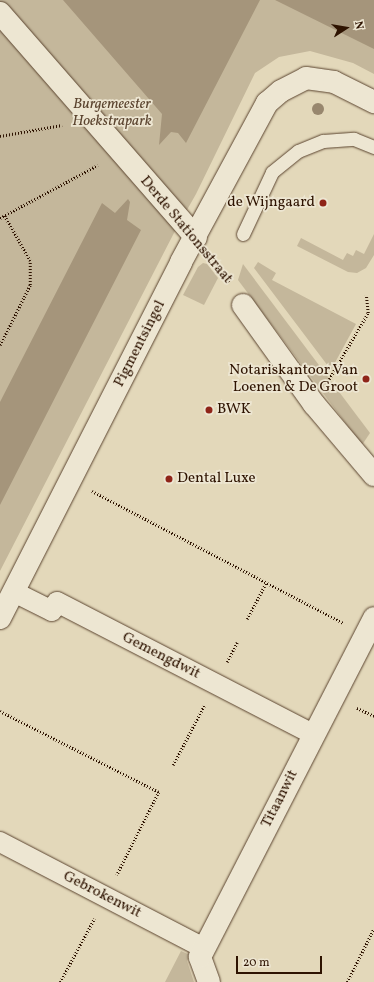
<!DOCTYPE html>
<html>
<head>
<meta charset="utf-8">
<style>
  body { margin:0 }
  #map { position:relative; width:374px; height:982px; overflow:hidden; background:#e3d8ba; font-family:Vollkorn,serif }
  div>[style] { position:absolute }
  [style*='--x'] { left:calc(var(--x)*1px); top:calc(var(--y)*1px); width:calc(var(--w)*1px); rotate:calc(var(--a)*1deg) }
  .green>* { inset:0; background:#c4b79b }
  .water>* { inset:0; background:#a5957b }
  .path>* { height:2.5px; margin-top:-1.25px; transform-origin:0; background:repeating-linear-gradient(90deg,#2e1301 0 1px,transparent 0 3px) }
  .roads { filter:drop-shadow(0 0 1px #5b442f) drop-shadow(0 0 1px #5b442f) }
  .service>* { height:13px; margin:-6.5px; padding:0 6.5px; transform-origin:6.5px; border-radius:6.5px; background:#ede6d2 }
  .pedestrian>* { height:20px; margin:-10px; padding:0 10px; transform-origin:10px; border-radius:10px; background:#ede6d2 }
  .minor>* { height:22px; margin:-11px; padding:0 11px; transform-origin:11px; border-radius:11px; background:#ede6d2 }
  .trees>* { width:12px; height:12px; margin:-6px; border-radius:50%; background:#98876e }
  .dots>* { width:11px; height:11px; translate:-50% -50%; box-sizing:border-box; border:2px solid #ede6d2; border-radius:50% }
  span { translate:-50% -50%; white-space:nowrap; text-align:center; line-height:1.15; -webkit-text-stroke:3.5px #ede6d2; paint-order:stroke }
  .park-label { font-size:15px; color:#5b442f; font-style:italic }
  .poi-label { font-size:15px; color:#2e1301 }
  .right { translate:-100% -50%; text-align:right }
  .left { translate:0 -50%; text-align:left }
  .street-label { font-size:15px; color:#2e1301 }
  .north { position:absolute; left:326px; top:8px; width:40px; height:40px; -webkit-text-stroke:3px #ede6d2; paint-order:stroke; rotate:78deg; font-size:11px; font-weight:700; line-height:16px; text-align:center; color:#2e1301 }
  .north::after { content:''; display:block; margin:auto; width:14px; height:18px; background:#2e1301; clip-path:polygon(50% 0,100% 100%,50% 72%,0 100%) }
  .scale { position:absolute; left:236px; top:956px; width:86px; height:18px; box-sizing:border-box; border:2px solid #2e1301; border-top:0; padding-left:5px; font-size:12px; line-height:14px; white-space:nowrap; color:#2e1301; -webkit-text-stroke:3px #ede6d2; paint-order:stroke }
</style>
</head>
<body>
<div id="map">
  <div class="green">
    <div style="clip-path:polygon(0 0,374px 0,374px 74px,353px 63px,310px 51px,279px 57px,255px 73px,196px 194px,175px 231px,0 571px)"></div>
    <div style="clip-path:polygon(374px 234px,374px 255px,366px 268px,357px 273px,348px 272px,297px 246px,301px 238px,343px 260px,347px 253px,353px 256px,356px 250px,364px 254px)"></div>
    <div style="clip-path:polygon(258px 262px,276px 273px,272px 280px,356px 324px,331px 370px,254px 268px)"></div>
    <div style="clip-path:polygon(203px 263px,207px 264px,218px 278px,204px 305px,183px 295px,198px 267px)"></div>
    <div style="clip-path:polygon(243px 264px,370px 433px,362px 445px,238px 280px)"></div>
    <div style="clip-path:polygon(181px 951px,190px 955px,187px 961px,194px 982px,165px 982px)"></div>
  </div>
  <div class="water">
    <div style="clip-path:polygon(63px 0,260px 0,186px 143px,178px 133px,171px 132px,159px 145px,162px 114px)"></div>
    <div style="clip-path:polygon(275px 0,374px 0,374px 49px)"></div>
    <div style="clip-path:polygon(128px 199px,130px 202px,127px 220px,141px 230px,0 505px,0 402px,102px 203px,115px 213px)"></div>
  </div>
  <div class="path">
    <div style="--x:0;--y:136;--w:63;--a:-10.1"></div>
    <div style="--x:0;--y:218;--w:111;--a:-28.4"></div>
    <div style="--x:213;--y:259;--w:29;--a:54"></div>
    <div style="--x:0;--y:345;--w:67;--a:-63.4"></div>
    <div style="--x:30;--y:285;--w:24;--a:-90"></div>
    <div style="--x:30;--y:261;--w:53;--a:-119.5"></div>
    <div style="--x:329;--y:379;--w:77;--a:-59.4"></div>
    <div style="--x:368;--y:313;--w:18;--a:-96"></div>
    <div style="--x:92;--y:491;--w:284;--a:27.7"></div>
    <div style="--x:247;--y:619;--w:41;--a:-62.2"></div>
    <div style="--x:227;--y:662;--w:22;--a:-63"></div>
    <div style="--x:357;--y:708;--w:19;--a:25"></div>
    <div style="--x:0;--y:711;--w:178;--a:27"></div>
    <div style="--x:159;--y:792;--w:93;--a:116.8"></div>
    <div style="--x:173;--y:765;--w:67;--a:-62.3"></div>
    <div style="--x:60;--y:982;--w:72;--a:-61.6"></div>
    <div style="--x:347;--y:982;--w:60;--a:-63.4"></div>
  </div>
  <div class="roads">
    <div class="service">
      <div style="--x:243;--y:234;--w:68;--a:-64.9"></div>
      <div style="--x:272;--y:172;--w:33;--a:-39"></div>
      <div style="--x:298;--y:151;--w:27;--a:-22"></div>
      <div style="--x:323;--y:141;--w:31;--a:-4"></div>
      <div style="--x:354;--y:139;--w:22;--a:22"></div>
    </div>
    <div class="pedestrian">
      <div style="--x:14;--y:592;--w:42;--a:26.6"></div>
      <div style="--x:52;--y:611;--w:10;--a:-61"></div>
      <div style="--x:57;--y:602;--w:288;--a:27.3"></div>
      <div style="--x:0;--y:842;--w:230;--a:27.5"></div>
    </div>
    <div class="minor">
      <div style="--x:0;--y:13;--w:298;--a:48.9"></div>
      <div style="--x:243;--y:305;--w:122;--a:54.4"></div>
      <div style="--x:314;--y:404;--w:93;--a:49.8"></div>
      <div style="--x:0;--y:618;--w:399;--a:-63"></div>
      <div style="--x:181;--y:262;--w:181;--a:-61.6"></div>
      <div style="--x:267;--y:103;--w:18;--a:-41"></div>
      <div style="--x:281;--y:91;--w:28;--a:-27"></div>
      <div style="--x:306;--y:78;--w:28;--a:8"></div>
      <div style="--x:334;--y:82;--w:45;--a:26.6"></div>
      <div style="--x:209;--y:982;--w:27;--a:-110"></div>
      <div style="--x:200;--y:957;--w:381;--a:-62.8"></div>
    </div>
  </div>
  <div class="trees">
    <div style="left:318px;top:109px"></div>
  </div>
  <div class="dots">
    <div style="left:323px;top:203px;background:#8f2418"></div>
    <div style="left:366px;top:379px;background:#8f2418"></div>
    <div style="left:209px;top:410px;background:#8f2418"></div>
    <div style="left:169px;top:479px;background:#8f2418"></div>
  </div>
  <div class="park-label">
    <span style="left:112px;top:113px">Burgemeester<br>Hoekstrapark</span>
  </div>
  <div class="poi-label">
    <span class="right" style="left:315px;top:203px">de Wijngaard</span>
    <span class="right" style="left:358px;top:379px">Notariskantoor Van<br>Loenen &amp; De Groot</span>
    <span class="left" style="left:217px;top:410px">BWK</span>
    <span class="left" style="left:177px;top:479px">Dental Luxe</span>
  </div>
  <div class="street-label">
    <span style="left:186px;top:230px;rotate:50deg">Derde Stationsstraat</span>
    <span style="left:140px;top:344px;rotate:-63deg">Pigmentsingel</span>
    <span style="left:161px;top:656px;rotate:27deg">Gemengdwit</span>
    <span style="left:280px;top:799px;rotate:-63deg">Titaanwit</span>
    <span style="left:102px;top:895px;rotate:27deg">Gebrokenwit</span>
  </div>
  <div class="north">N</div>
  <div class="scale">20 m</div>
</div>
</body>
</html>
